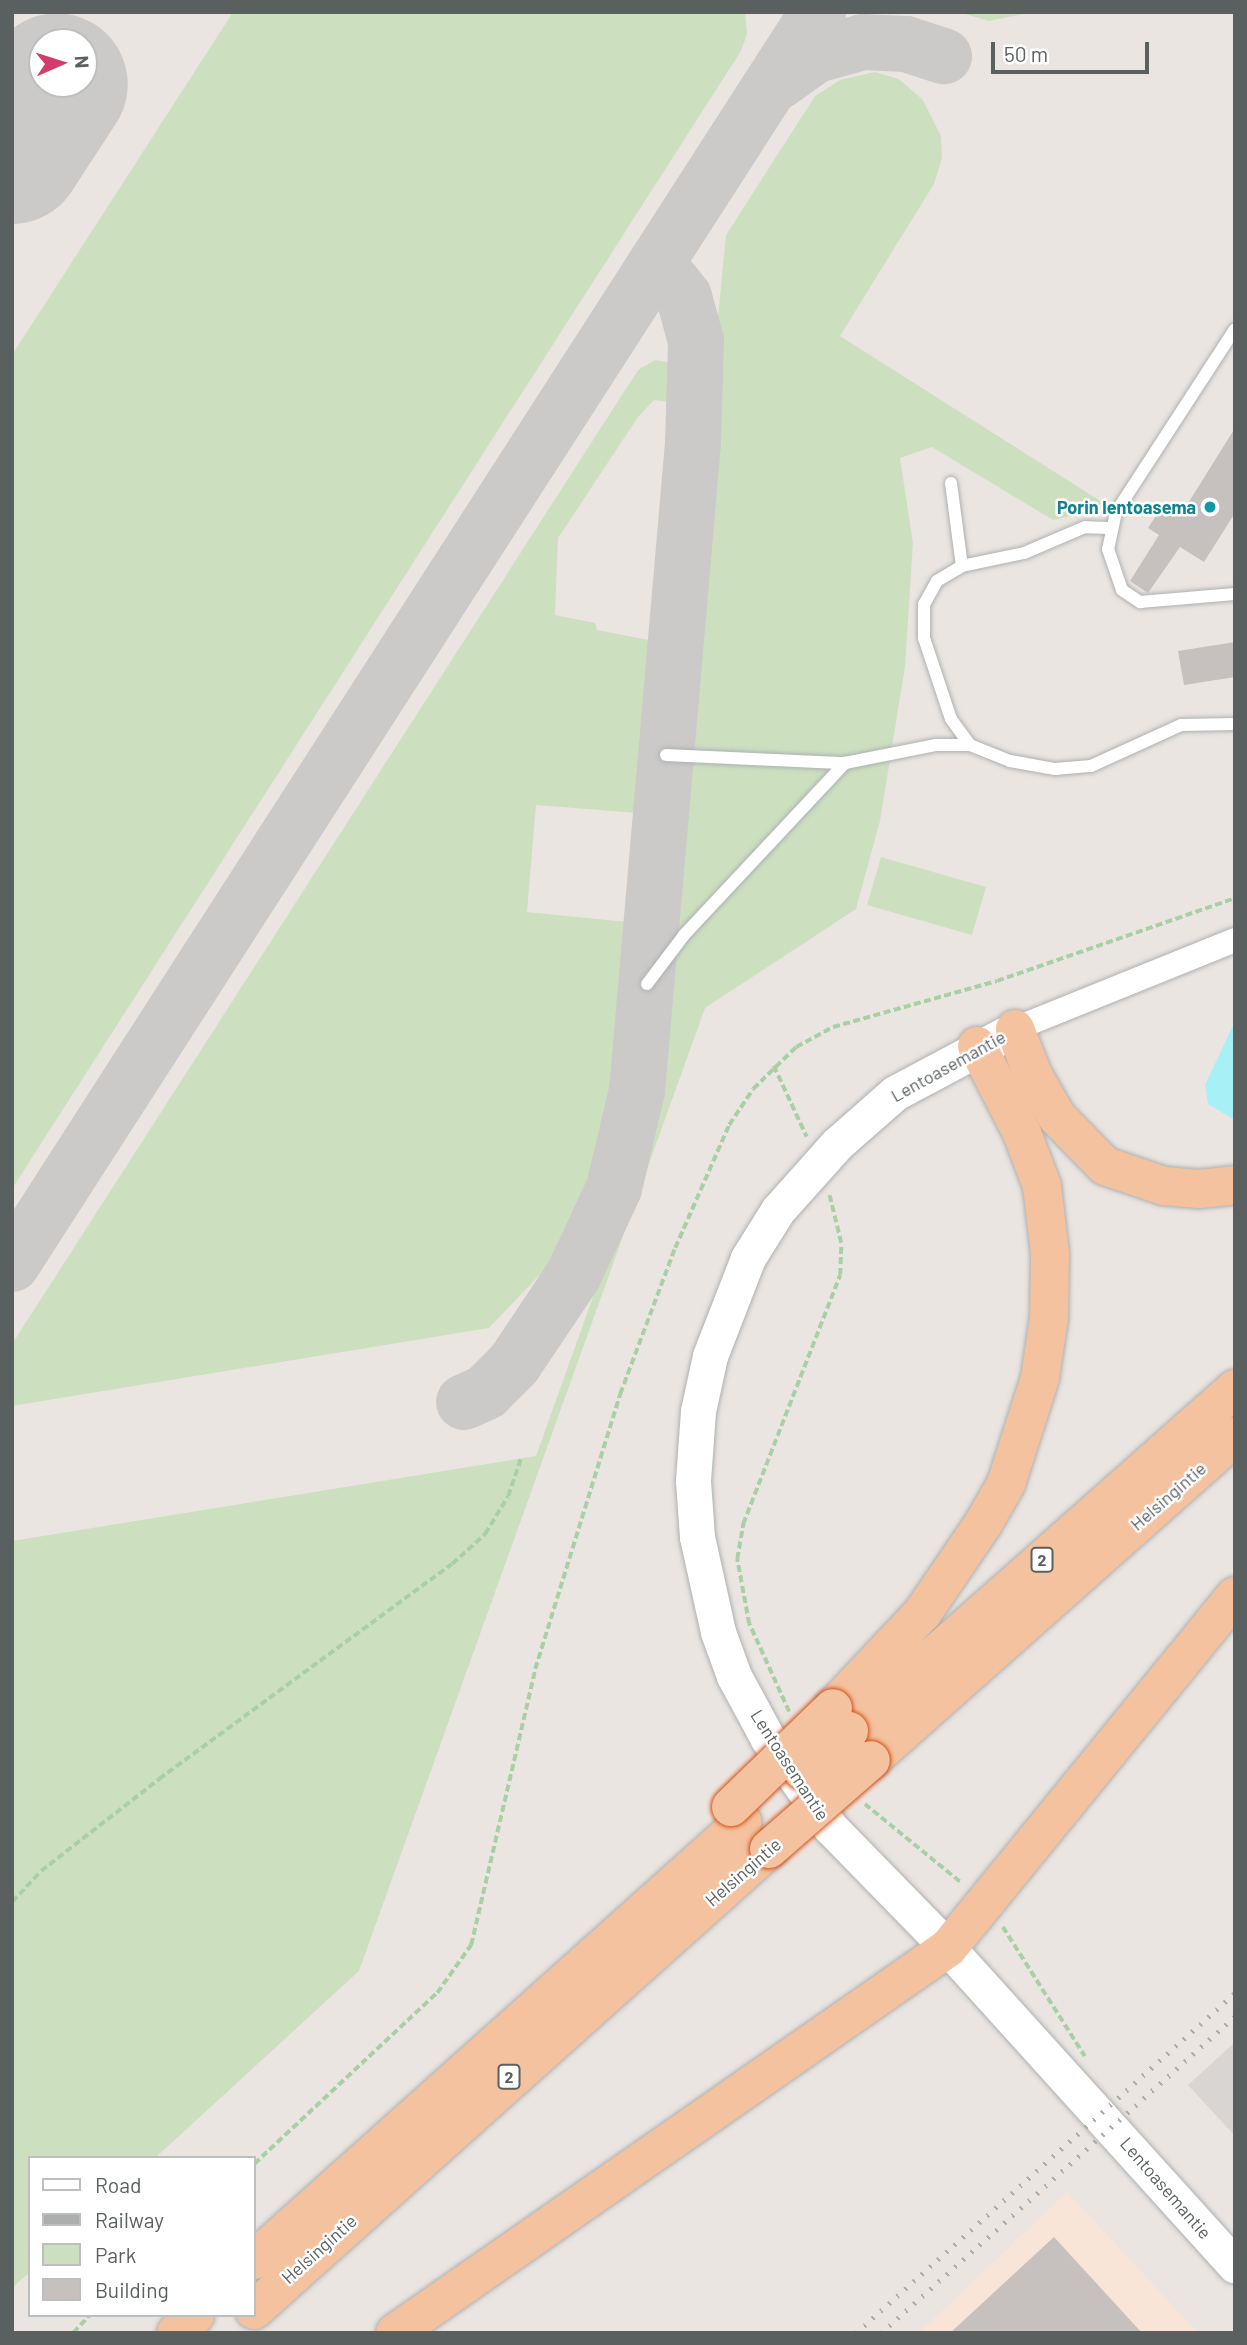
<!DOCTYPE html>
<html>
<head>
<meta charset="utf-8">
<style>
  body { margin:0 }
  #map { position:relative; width:1247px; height:2345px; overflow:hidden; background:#ebe5e1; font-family:Barlow,sans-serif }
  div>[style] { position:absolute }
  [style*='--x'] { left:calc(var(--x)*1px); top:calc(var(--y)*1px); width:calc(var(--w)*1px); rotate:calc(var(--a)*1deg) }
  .commercial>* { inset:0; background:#f9e5d7 }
  .industrial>* { inset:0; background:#d9d5d3 }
  .green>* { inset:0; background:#cce0c0 }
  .water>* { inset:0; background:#a7f0f5 }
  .taxiway>* { height:56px; margin:-28px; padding:0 28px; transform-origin:28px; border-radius:28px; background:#cccac8 }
  .runway>* { height:142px; margin:-71px; padding:0 71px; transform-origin:71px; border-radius:71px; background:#cccac8 }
  .building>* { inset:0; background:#c6c0be }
  .path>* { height:3.5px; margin-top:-1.75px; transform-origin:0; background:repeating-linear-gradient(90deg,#a9d0a4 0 7px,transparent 0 10.5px) }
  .roads { filter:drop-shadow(0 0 2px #adb1b2) drop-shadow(0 0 2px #adb1b2) }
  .service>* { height:12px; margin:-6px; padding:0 6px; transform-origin:6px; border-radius:6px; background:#fff }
  .minor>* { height:24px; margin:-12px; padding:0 12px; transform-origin:12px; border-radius:12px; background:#fff }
  .secondary>* { height:35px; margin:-17.5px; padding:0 17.5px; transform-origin:17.5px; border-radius:17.5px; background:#fff }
  .trunk>* { height:38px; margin:-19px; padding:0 19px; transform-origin:19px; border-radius:19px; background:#f4c29e }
  .rail>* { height:5px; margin-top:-2.5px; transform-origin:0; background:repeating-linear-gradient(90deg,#adaeae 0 2px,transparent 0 11px) }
  .bridges { filter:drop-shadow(0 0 2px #d45318) drop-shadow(0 0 2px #d45318) }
  .trunk-bridge>* { height:38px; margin:-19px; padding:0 19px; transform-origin:19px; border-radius:19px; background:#f4c29e }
  .dots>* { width:19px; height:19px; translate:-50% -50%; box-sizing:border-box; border:4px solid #fff; border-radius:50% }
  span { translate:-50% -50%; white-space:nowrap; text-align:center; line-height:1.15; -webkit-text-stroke:5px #fff; paint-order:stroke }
  .shield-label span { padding:2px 5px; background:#fff; border:2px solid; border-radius:5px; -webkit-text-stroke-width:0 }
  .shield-label { font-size:16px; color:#5a5f60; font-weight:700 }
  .culture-label { font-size:18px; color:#0d838f; font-weight:700 }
  .right { translate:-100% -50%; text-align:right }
  .street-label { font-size:18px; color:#5a5f60 }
  .frame { position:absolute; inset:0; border:14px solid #5a5f60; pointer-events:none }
  .legend { position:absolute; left:28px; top:2156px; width:228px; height:161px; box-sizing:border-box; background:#fff; border:2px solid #bdbfbf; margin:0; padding:9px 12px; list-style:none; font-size:21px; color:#5a5f60 }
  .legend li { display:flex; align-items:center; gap:14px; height:35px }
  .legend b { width:35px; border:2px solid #bdbfbf }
  .north { position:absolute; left:28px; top:28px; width:70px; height:70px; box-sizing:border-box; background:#fff; border:2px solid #bdbfbf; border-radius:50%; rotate:87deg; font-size:19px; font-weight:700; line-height:28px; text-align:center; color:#5a5f60 }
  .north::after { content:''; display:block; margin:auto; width:24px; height:32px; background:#d53c6a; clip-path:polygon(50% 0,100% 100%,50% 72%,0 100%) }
  .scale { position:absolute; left:991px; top:42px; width:158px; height:32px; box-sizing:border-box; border:4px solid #5a5f60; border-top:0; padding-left:9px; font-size:21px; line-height:24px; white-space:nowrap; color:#5a5f60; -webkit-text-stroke:5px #fff; paint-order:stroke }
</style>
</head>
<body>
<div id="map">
  <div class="commercial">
    <div style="clip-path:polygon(1067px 2192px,1198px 2333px,919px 2333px)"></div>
  </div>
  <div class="industrial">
    <div style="clip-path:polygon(1235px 2042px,1235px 2136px,1188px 2085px)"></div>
  </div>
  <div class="green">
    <div style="clip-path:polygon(233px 12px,745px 12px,747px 34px,741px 51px,12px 1189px,12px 355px)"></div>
    <div style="clip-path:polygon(958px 12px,957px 12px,1033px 12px,989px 21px)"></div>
    <div style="clip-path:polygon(875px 72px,899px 79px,923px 100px,941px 136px,942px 158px,934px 184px,840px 336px,1110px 507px,1053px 520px,932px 447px,900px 458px,913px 543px,905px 667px,880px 821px,856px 909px,705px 1008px,359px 1971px,155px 2158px,30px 2158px,30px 2272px,12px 2288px,12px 1541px,536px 1456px,648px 1143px,659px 1090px,701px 613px,714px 522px,716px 451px,711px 389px,726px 235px,815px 96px,840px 80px)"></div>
    <div style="clip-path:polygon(655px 360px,667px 362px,679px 375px,677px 403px,654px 400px,638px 417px,558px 538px,555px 615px,595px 623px,597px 630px,649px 640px,637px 813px,536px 805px,527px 912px,628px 922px,614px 1085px,604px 1139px,572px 1230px,548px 1266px,489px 1328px,12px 1406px,12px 1344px,638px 370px)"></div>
    <div style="clip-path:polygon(881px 857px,986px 887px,972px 935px,867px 905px)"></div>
  </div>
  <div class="water">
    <div style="clip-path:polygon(1235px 1021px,1235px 1120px,1208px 1104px,1205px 1085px)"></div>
  </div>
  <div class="taxiway">
    <div style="--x:778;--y:82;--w:47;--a:-35.4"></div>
    <div style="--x:816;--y:55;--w:49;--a:-15.5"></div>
    <div style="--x:863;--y:42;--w:43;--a:2.7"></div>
    <div style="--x:906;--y:44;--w:40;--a:18"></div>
    <div style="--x:12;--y:1264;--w:1489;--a:-57.23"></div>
    <div style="--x:464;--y:1402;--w:24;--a:-24"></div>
    <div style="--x:486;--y:1392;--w:40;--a:-45"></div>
    <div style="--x:514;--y:1364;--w:106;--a:-56.2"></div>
    <div style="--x:573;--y:1276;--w:97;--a:-65"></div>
    <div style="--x:614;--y:1188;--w:100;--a:-76.7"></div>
    <div style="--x:637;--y:1091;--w:650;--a:-85.06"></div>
    <div style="--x:693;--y:443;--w:102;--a:-88.3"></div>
    <div style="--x:696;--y:341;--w:46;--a:-105.3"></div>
    <div style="--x:684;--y:297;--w:43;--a:-128.5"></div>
  </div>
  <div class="runway">
    <div style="--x:12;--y:153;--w:82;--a:-56.9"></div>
  </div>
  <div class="building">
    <div style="clip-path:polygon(1235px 428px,1235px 513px,1204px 562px,1180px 547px,1148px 593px,1130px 581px,1159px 535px,1148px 528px,1165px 502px,1182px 513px)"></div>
    <div style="clip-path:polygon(1235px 642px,1235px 677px,1184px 685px,1178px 651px)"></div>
    <div style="clip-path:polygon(1054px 2237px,1142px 2333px,950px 2333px)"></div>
  </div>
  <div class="path">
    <div style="--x:774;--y:1066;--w:78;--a:65.1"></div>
    <div style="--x:789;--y:1712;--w:97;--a:-114.4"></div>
    <div style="--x:749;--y:1624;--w:66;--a:-100.5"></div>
    <div style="--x:737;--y:1559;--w:36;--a:-80"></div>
    <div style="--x:743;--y:1524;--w:267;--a:-68.7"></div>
    <div style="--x:840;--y:1275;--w:32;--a:-88"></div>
    <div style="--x:841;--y:1243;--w:50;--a:-103.8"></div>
    <div style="--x:865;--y:1804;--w:125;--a:39.2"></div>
    <div style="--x:12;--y:1902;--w:42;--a:-46.9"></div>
    <div style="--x:41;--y:1871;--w:150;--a:-37.9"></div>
    <div style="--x:159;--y:1779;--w:363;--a:-36.3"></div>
    <div style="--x:452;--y:1564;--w:45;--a:-42.3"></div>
    <div style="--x:485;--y:1534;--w:44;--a:-58.8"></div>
    <div style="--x:508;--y:1496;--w:40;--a:-71.1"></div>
    <div style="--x:1003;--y:1927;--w:153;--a:57.6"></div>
    <div style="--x:254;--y:2164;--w:250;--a:-43.1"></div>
    <div style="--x:437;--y:1993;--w:59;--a:-54.7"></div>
    <div style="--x:471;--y:1945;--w:283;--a:-76.9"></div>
    <div style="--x:535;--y:1669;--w:288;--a:-72.8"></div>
    <div style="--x:620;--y:1394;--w:156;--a:-69.4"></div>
    <div style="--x:675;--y:1248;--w:134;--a:-66.3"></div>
    <div style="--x:729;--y:1125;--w:43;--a:-56.3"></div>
    <div style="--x:753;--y:1089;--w:60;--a:-44.3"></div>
    <div style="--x:796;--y:1047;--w:42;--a:-28.4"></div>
    <div style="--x:833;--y:1027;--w:170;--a:-15.7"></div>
    <div style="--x:997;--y:981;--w:252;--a:-19.2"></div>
    <div style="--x:73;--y:2333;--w:25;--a:-47"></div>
  </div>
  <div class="roads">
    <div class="service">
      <div style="--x:1235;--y:329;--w:218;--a:123"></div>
      <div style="--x:1116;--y:512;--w:38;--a:102"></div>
      <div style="--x:1108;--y:549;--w:43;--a:71.1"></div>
      <div style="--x:1122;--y:590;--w:22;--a:34"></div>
      <div style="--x:1140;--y:602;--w:95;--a:-4.8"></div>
      <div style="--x:951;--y:483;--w:84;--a:82.5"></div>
      <div style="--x:1109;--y:528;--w:24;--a:-178"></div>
      <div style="--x:1085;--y:527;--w:66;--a:156.9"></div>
      <div style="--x:1024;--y:553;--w:63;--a:168.2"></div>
      <div style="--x:962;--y:566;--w:29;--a:149"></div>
      <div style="--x:937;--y:581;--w:26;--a:119"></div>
      <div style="--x:924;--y:604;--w:34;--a:90"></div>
      <div style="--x:924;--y:638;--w:85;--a:71.6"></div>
      <div style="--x:951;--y:719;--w:32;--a:54"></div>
      <div style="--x:970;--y:745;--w:43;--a:21.8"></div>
      <div style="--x:1010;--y:761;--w:46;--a:10.1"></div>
      <div style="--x:1055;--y:769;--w:36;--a:-5"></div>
      <div style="--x:1091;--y:766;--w:99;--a:-24.5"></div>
      <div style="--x:1181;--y:725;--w:54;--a:-1.1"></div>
      <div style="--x:666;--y:755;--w:179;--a:2.6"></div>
      <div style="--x:647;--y:984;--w:61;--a:-52.9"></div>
      <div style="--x:684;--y:935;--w:236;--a:-46.9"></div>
      <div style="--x:845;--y:763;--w:93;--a:-11.2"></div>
      <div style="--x:936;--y:745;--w:34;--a:0"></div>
    </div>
    <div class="minor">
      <div style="--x:1015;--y:1029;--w:237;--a:-22"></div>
    </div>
    <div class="secondary">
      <div style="--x:1015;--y:1029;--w:136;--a:151.9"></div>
      <div style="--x:895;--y:1093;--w:77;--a:138.7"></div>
      <div style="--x:837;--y:1144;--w:89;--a:131.8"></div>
      <div style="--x:778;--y:1210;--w:57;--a:122"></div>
      <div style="--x:748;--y:1258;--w:105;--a:111.2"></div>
      <div style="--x:710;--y:1356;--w:56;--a:102.3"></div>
      <div style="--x:698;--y:1411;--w:70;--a:94.1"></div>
      <div style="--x:693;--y:1481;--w:56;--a:85.9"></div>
      <div style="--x:697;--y:1537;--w:97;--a:77.5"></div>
      <div style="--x:718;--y:1632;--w:47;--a:70"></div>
      <div style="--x:734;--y:1676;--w:72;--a:61.6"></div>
      <div style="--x:768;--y:1739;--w:108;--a:54.8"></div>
      <div style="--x:830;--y:1827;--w:169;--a:45.7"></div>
      <div style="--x:948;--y:1948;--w:428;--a:47.9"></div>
    </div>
    <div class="trunk">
      <div style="--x:1015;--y:1029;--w:49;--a:68.6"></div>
      <div style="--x:1033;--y:1075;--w:48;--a:60.3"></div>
      <div style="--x:1057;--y:1117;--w:69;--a:45.6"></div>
      <div style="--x:1105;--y:1166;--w:62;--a:18.7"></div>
      <div style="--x:1164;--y:1186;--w:35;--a:5"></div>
      <div style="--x:1199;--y:1189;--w:36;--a:-6"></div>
      <div style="--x:833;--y:1708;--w:132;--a:-46.8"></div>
      <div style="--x:923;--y:1612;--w:107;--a:-55.7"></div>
      <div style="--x:983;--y:1524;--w:46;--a:-60.1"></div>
      <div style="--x:1006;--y:1484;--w:111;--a:-72.2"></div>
      <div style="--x:1040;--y:1378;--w:61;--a:-81.5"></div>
      <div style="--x:1049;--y:1318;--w:64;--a:-89.1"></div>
      <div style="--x:1050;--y:1254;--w:68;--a:-96.7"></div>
      <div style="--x:1042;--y:1186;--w:57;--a:-110.7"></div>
      <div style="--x:1022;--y:1133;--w:98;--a:-117.3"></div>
      <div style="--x:849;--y:1731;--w:516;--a:-41.54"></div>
      <div style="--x:871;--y:1760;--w:487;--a:-41.6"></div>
      <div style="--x:254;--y:2260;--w:656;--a:-41.85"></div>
      <div style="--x:254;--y:2310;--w:691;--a:-41.83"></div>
      <div style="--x:176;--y:2333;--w:26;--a:-43"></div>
      <div style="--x:395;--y:2333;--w:674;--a:-34.85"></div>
      <div style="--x:948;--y:1948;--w:454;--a:-50.8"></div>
    </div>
  </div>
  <div class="rail">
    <div style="--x:856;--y:2333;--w:509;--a:-41.9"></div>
    <div style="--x:881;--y:2333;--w:475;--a:-41.8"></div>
  </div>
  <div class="bridges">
    <div class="trunk-bridge">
      <div style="--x:803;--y:1771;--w:61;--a:-41"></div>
      <div style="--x:731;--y:1807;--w:142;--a:-44.1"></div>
      <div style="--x:769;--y:1849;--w:135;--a:-41.1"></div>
    </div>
  </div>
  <div class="dots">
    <div style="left:1210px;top:507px;background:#0f9aa8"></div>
  </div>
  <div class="shield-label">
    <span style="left:1042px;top:1560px">2</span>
    <span style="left:509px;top:2077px">2</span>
  </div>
  <div class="culture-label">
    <span class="right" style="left:1196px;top:507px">Porin lentoasema</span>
  </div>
  <div class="street-label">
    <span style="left:948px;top:1066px;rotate:-29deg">Lentoasemantie</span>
    <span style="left:1168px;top:1496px;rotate:-41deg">Helsingintie</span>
    <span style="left:790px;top:1765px;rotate:57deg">Lentoasemantie</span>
    <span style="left:743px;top:1872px;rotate:-41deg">Helsingintie</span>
    <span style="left:1166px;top:2188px;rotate:49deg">Lentoasemantie</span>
    <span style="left:319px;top:2249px;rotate:-42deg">Helsingintie</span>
  </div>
  <div class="frame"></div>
  <ul class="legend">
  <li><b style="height:9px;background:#fff"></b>Road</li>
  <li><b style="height:9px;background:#adaeae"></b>Railway</li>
  <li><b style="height:19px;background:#cce0c0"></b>Park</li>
  <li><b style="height:19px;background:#c6c0be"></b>Building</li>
  </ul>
  <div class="north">N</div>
  <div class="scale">50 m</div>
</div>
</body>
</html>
